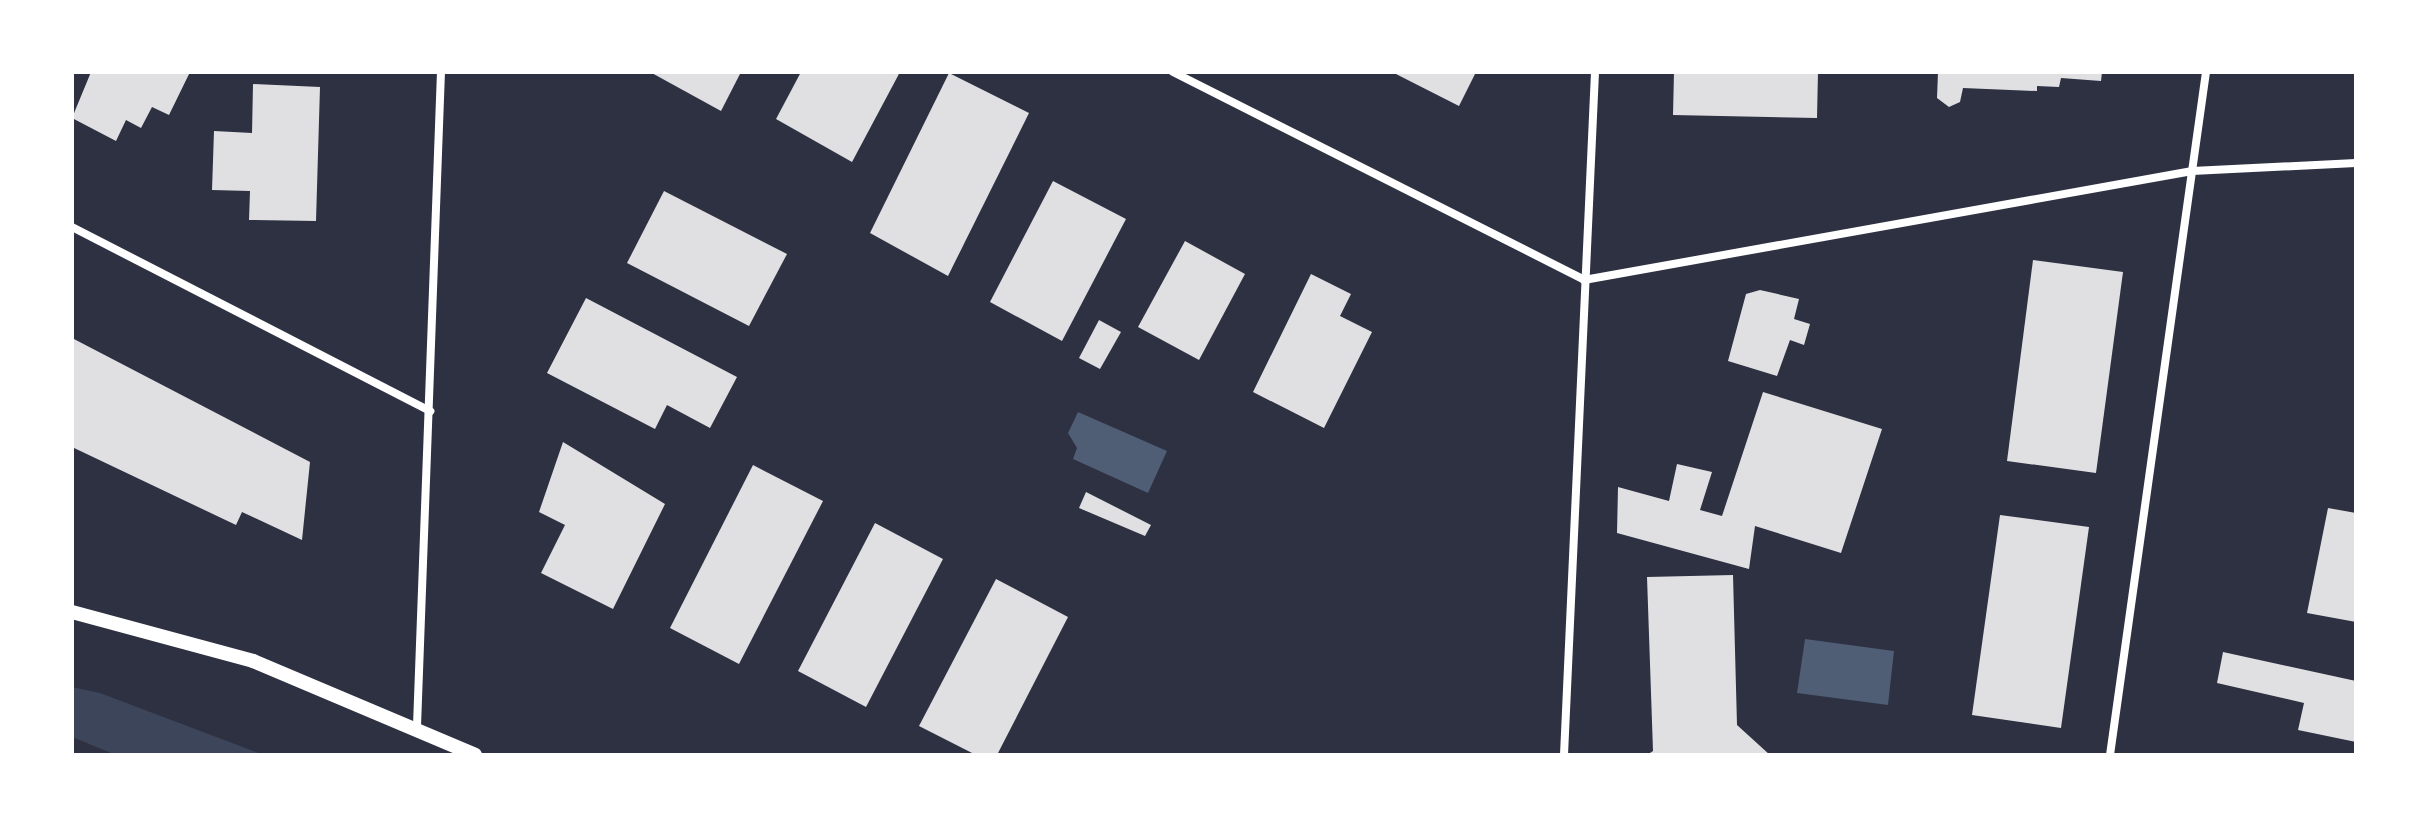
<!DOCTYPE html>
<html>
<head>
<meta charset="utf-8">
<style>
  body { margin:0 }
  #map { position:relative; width:2428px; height:827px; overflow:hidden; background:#2d3142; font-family:"IBM Plex Sans",sans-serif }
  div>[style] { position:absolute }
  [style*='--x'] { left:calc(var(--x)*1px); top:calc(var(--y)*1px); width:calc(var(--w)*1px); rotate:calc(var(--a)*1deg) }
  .green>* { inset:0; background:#3c4559 }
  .water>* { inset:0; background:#4f5d75 }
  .building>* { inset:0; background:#e0e0e3 }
  .minor>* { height:8px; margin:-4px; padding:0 4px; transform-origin:4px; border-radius:4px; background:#fff }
  .tertiary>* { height:14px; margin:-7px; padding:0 7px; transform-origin:7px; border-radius:7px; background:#fff }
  span { translate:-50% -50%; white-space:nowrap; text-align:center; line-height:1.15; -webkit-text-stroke:6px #fff; paint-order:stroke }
  .frame { position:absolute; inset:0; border:74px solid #fff; pointer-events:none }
</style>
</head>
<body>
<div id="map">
  <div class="green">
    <div style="clip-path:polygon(72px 687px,100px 693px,264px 755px,116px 755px,72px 737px)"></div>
  </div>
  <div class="water">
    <div style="clip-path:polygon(1078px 412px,1167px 451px,1148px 493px,1073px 459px,1077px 448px,1068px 433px)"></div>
    <div style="clip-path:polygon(1805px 639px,1894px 651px,1888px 705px,1797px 693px)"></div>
  </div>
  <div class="building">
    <div style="clip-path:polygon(91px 72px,190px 72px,169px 115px,152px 107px,141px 128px,126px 120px,116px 141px,72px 118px)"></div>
    <div style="clip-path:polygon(650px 72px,741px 72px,721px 111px)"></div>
    <div style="clip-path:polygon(801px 72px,900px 72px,852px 162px,776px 119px)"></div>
    <div style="clip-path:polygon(1392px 72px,1476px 72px,1459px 106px)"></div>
    <div style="clip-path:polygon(1674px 72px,1818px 72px,1817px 118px,1673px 115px)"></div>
    <div style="clip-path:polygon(1938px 72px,2102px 72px,2101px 81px,2061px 78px,2059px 87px,2037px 86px,2037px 91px,1963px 88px,1960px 102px,1949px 107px,1937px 98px)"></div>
    <div style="clip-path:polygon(949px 73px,1029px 113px,948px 276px,870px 233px)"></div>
    <div style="clip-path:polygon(253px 84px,320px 87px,316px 221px,249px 220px,250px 191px,212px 190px,214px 131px,252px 133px)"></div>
    <div style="clip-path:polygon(1053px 181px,1126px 219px,1062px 341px,990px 302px)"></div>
    <div style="clip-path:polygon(664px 191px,787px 254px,749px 326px,627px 263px)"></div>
    <div style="clip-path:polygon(1185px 241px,1245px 274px,1199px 360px,1138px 327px)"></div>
    <div style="clip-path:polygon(2033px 260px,2123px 272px,2096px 473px,2007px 461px)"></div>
    <div style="clip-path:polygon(1311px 274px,1351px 294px,1340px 316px,1372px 332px,1324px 428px,1253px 392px)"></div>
    <div style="clip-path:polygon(1760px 290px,1799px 299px,1794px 319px,1810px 324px,1804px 345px,1790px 340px,1777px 376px,1728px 361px,1746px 294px)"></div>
    <div style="clip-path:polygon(586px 298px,737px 377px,710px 428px,667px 405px,655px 429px,547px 373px)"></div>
    <div style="clip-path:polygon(1099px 320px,1121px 332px,1100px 369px,1079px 358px)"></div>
    <div style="clip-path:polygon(72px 338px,310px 462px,302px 540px,242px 512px,236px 525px,72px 447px)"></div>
    <div style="clip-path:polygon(1763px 392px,1882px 429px,1841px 553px,1755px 526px,1749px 569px,1617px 533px,1618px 487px,1669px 501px,1677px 464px,1712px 472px,1700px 510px,1722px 516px)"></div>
    <div style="clip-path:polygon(563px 442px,665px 504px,613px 609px,541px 573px,565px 525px,539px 512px)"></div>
    <div style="clip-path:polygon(753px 465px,823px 501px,739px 664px,670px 628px)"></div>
    <div style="clip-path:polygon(1086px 492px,1151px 525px,1145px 536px,1079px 508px)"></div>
    <div style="clip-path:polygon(2328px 508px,2356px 513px,2356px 622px,2307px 613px)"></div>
    <div style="clip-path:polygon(2000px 515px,2089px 527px,2061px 728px,1972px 715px)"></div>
    <div style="clip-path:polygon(875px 523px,943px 559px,866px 707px,798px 671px)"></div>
    <div style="clip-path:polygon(1733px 575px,1737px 725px,1770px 755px,1647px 755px,1653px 751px,1647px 577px)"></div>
    <div style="clip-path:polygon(996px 579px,1068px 617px,997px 755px,976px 755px,919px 726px)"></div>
    <div style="clip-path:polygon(2223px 652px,2356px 681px,2356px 742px,2298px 730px,2304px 703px,2217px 683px)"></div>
  </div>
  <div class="minor">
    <div style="--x:1173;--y:72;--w:461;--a:26.8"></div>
    <div style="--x:1584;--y:280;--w:618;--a:-10.16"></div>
    <div style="--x:2192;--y:171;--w:164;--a:-2.8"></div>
    <div style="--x:72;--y:227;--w:403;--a:27.2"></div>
    <div style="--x:417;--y:726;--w:654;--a:-87.9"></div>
    <div style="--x:1564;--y:755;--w:684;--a:-87.4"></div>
    <div style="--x:2110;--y:755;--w:690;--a:-82"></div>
  </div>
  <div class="tertiary">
    <div style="--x:72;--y:612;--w:188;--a:15.1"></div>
    <div style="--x:253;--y:661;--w:241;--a:22.9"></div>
  </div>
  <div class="frame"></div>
</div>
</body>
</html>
